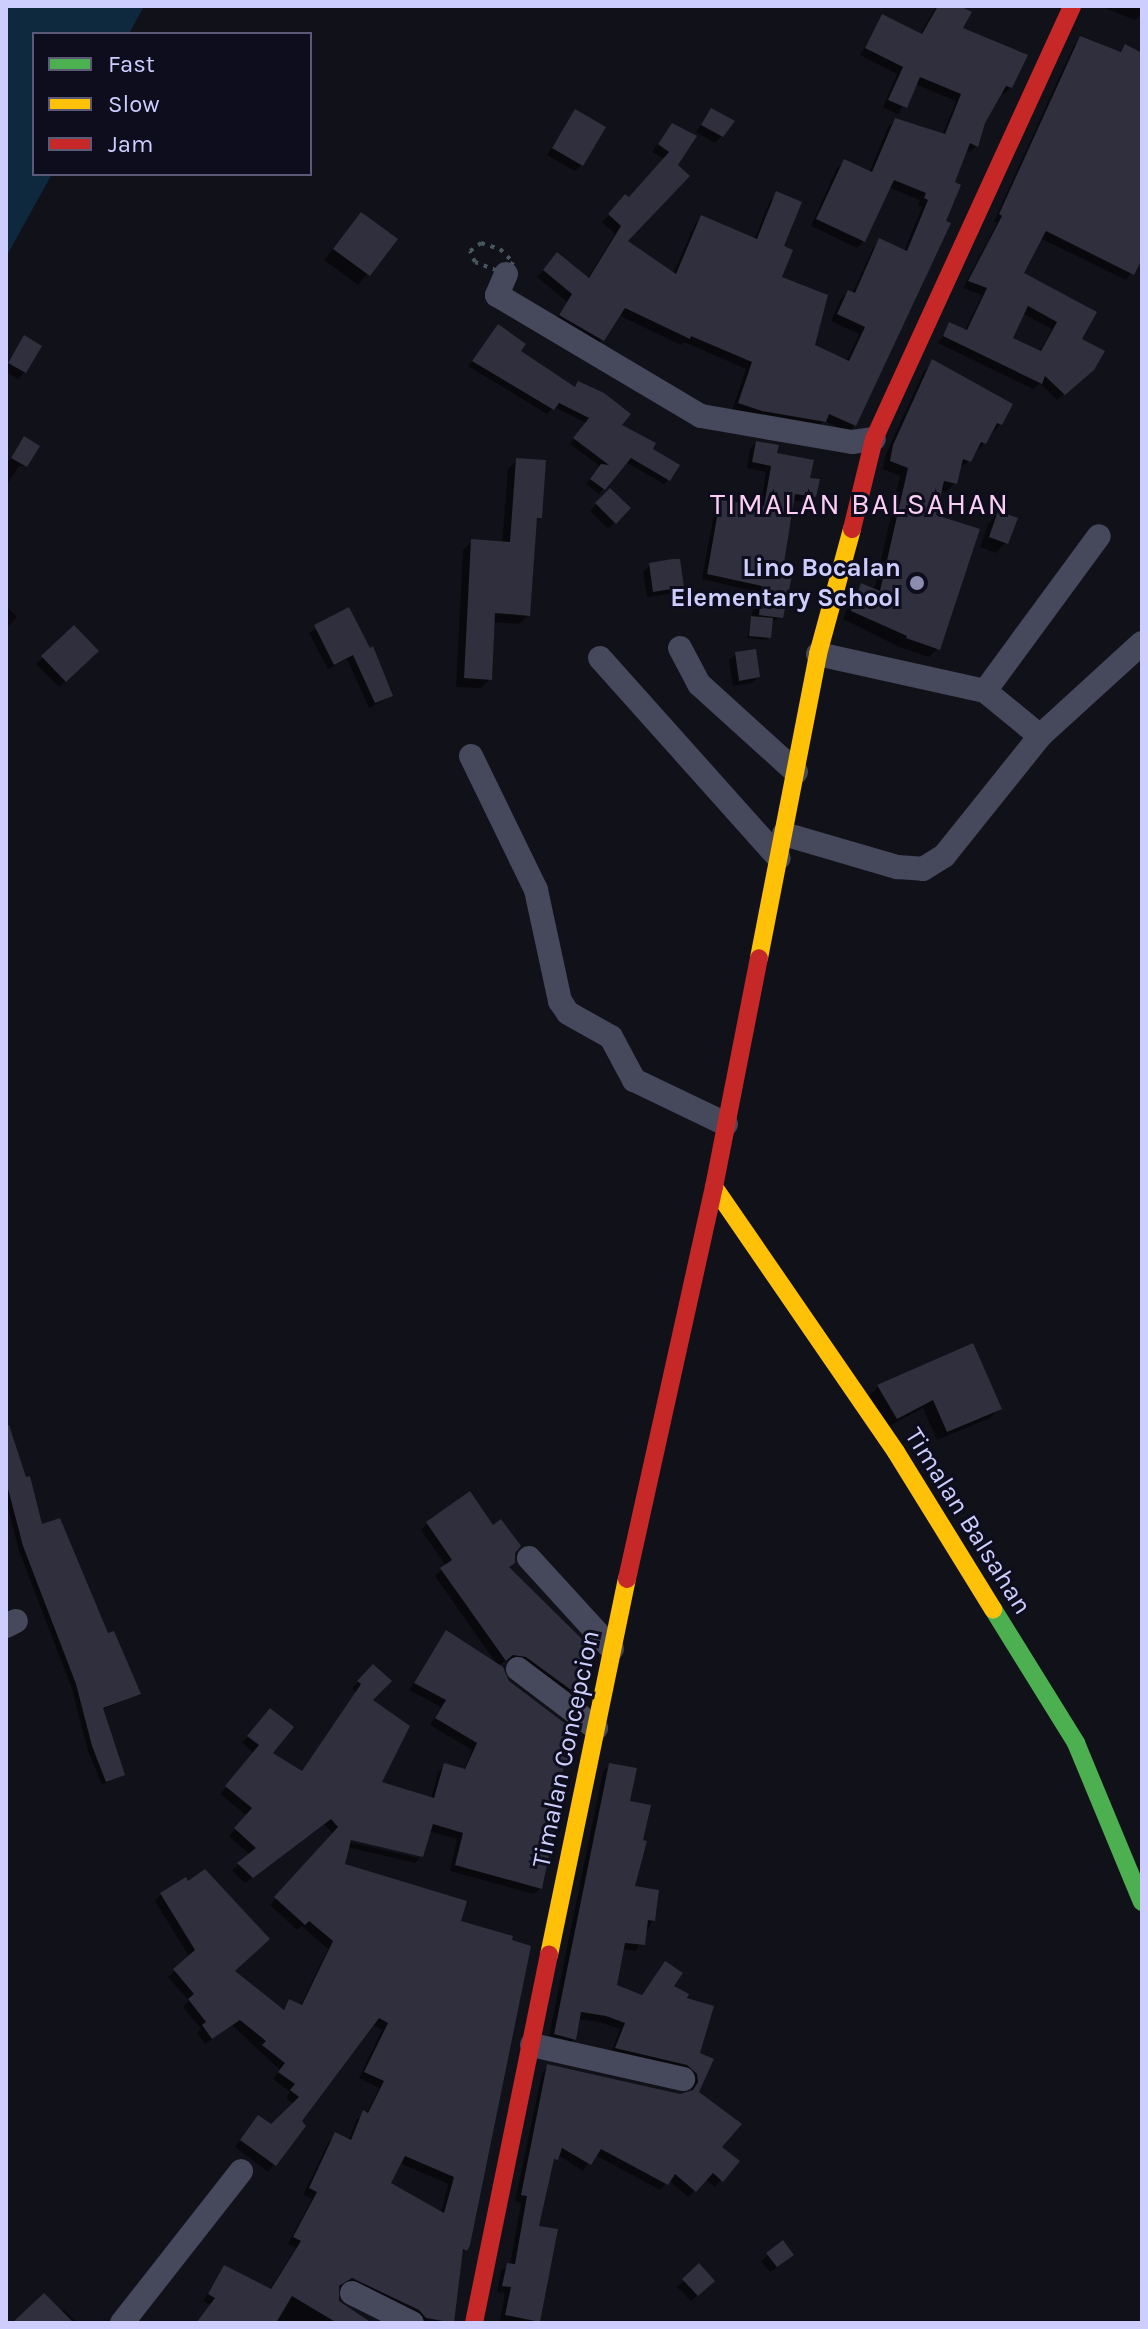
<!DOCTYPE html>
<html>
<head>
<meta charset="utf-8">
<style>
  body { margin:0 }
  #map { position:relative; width:1148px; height:2329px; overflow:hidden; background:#11111a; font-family:Karla,sans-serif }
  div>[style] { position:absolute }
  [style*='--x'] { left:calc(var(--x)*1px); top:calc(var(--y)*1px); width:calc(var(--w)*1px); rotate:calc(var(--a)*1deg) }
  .water>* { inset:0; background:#0e283e }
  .shadow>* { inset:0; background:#0007 }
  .building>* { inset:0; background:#2f2f3d }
  .path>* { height:4px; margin-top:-2px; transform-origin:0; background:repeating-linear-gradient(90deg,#475760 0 4px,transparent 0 10px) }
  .street>* { height:24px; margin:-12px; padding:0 12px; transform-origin:12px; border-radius:12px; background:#46485b }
  .fast>* { height:18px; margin:-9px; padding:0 9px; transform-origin:9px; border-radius:9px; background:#4caf50 }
  .slow>* { height:18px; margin:-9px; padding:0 9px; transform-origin:9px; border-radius:9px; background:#ffc107 }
  .jam>* { height:18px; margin:-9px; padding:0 9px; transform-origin:9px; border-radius:9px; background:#c62828 }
  .dots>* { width:22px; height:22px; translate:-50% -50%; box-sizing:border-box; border:4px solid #0d0d1e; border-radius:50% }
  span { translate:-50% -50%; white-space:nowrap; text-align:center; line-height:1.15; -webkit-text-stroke:6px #0d0d1e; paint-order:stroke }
  .poi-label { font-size:26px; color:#cdcefd; font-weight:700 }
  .right { translate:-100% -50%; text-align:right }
  .street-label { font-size:26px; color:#cdcefd }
  .quarter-label { font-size:30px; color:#fdcff3; letter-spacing:2px }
  .frame { position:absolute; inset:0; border:8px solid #cdcefd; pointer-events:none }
  .legend { position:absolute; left:32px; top:32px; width:280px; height:144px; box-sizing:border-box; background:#0d0d1e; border:2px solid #5a5a77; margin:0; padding:10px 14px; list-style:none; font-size:24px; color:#cdcefd }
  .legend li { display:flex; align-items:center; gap:16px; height:40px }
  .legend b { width:40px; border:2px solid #5a5a77 }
</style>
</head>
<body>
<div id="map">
  <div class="water">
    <div style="clip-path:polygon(6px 6px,144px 6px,129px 34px,34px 34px,34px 174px,52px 174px,6px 257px)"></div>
  </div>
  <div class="shadow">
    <div style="clip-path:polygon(936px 6px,956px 6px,960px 29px,1011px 87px,1004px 94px,1000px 92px,984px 122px,977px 146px,970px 152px,965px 150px,855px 425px,848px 432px,824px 421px,817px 428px,732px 410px,746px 369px,684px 342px,681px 345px,618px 315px,596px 347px,554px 322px,567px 302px,537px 277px,551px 262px,587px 279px,615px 234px,602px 222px,626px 197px,629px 200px,664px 159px,652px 152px,666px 132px,694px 137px,625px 242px,673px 274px,695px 224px,702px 217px,754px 240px,770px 201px,777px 194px,781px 247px,779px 278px,812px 346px,846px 362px,859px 334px,831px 321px,841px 299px,848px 292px,852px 294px,873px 248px,879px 241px,904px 251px,922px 207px,918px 205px,920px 200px,888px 187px,864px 241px,857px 248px,811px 226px,837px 168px,844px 162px,869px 173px,888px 127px,895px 120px,942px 135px,956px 101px,915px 84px,898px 114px,883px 107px,897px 74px,860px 55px,882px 17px,920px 35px)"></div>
    <div style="clip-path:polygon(1100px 6px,1142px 6px,1142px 13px,1135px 20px)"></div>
    <div style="clip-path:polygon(evenodd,1081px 38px,1118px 53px,1125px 47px,1142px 55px,1142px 254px,1126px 280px,1040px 238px,1021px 274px,1079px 339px,1085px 377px,1057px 400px,1040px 383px,1033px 389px,938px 343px,950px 325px,965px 331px,982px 295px,963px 288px,997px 223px,994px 221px,1074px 45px,1081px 38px,1022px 313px,1052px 329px,1039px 352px,1010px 339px,1022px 313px)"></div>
    <div style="clip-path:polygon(711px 110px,722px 136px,715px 143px,696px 132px)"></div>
    <div style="clip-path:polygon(575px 112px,582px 165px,575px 171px,547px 155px)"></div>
    <div style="clip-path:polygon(362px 214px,395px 239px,358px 285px,324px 260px)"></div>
    <div style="clip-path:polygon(493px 332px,574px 388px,579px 383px,619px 426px,650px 450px,669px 479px,664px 484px,626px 462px,599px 494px,586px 484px,601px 467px,570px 444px,586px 423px,554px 407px,547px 414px,468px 366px)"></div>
    <div style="clip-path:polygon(24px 338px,25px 372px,18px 379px,6px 372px,6px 364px)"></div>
    <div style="clip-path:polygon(933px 362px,1011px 405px,1000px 424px,969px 461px,958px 469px,955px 483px,946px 492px,940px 490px,934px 516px,938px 648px,929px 657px,899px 647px,843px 619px,853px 594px,862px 585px,874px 590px,900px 476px,883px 469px,885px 456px,924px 371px)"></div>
    <div style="clip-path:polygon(21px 441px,26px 466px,19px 466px,6px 486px,6px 459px,9px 461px)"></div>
    <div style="clip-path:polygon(756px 443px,808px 479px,814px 496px,808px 503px,792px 500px,780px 577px,781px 617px,771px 622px,767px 640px,747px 638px,757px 592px,702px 579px,715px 508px,721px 502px,760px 508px,766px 472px,747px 468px,750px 449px)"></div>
    <div style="clip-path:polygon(517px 460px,540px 517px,535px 522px,528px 615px,519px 624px,493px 622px,490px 679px,481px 688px,456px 687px,463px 550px,472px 541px,502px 543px,508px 469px)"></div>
    <div style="clip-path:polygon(610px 490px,628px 508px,608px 529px,590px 511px)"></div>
    <div style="clip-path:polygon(999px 513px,1006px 542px,996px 553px,980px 547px,988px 524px)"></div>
    <div style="clip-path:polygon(650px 565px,682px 586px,675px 593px,647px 597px,643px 572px)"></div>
    <div style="clip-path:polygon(6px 606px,17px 617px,6px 629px)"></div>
    <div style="clip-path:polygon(348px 610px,391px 696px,369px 708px,347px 659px,328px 669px,309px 633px)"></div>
    <div style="clip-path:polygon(74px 628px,97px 651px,59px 687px,36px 664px)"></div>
    <div style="clip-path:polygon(736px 654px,758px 677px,752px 683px,733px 686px,729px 660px)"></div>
    <div style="clip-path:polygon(878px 1387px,999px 1408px,990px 1418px,937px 1440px,923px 1408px,887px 1427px,869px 1396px)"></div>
    <div style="clip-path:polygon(6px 1428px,41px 1526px,139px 1694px,102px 1710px,123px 1774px,102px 1785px,88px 1751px,72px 1689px,19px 1551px,6px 1501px)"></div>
    <div style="clip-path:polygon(427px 1523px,507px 1568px,589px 1650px,580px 1697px,574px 1703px,519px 1663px,505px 1661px,498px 1666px,435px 1576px,446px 1566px,421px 1530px)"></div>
    <div style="clip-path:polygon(evenodd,446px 1632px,507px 1682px,566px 1763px,553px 1797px,541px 1888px,534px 1894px,450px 1871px,457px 1839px,428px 1831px,420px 1858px,420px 1854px,342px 1836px,341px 1840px,419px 1858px,415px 1863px,347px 1847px,342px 1866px,459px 1922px,466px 2250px,460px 2255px,452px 2323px,418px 2323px,351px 2285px,338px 2287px,338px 2303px,370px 2323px,196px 2323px,210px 2305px,203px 2301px,225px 2267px,269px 2290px,296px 2248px,288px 2244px,312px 2199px,303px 2195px,329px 2141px,336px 2135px,348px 2141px,357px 2119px,366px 2114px,379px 2088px,359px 2078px,382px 2030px,372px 2024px,299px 2121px,303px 2126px,268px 2172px,235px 2147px,252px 2124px,271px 2127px,294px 2104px,286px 2098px,290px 2092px,273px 2079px,280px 2070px,232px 2025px,205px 2044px,197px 2033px,201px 2029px,183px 2007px,189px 2001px,168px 1977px,190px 1958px,155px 1901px,161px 1894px,233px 1972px,281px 2011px,290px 2001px,300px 2006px,328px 1949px,302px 1926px,297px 1930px,270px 1905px,333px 1834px,324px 1824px,245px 1883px,232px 1870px,250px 1855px,229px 1836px,247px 1816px,220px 1794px,254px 1753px,242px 1743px,264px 1717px,270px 1754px,301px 1773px,356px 1692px,352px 1688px,373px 1667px,370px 1701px,379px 1784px,431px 1799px,438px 1772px,445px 1766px,463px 1771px,472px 1750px,430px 1725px,441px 1707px,409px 1690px,446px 1632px,400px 2163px,448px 2184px,441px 2213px,388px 2184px,400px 2163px)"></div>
    <div style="clip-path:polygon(610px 1765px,628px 1802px,633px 1888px,653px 1920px,636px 1951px,622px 1949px,615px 1987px,640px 1997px,659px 1970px,684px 2000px,697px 2054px,711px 2060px,697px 2093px,719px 2147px,721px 2180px,715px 2187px,705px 2179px,688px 2197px,669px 2180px,660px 2190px,595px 2155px,583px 2171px,558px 2155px,550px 2165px,537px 2228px,556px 2231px,536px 2323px,505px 2323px,500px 2321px,505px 2293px,497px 2292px,501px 2271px,510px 2265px,521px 2203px,515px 2201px,542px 2073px,548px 2066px,680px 2096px,692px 2092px,691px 2081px,610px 2055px,620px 2029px,599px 2022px,578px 2019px,574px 2039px,568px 2045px,548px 2041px,603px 1771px)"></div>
    <div style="clip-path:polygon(768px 2255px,785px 2261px,770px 2272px,761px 2261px)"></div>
    <div style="clip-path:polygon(699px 2266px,713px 2281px,691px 2301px,677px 2287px)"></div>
    <div style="clip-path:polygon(64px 2310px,78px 2323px,15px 2323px,61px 2313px)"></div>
  </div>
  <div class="building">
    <div style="clip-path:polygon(938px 6px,960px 6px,972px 12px,963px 28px,1028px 55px,1012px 88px,1006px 86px,985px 123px,978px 147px,970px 143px,955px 182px,961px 185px,946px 221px,951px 223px,856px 426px,829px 414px,826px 422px,762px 411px,738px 403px,752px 362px,691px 336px,690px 339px,625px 308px,604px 341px,559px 315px,572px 294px,543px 270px,557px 252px,589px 278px,621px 226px,608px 214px,625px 194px,629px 197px,669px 152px,658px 144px,672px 123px,697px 136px,678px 165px,690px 176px,628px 241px,676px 274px,701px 215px,757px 239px,776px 191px,802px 202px,784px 246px,793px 250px,782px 277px,828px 295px,815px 345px,849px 361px,865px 327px,837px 314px,848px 290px,855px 293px,879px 238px,907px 251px,928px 200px,924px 198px,926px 193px,894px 180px,865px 242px,816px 219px,844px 159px,872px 172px,895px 118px,945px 134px,961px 94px,920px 77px,907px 108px,888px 100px,903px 67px,865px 48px,882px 14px,922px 34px)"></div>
    <div style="clip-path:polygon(evenodd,1080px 36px,1121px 52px,1125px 44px,1142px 53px,1142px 259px,1134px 275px,1046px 231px,1024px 273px,1097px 312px,1082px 339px,1105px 351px,1094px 370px,1065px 395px,1045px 376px,1042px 384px,943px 336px,949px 322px,967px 330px,987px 288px,968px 281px,1002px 216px,999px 214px,1080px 36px,1028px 306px,1057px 322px,1041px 351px,1013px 338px,1028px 306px)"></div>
    <div style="clip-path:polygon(711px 108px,735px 121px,723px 137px,701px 125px)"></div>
    <div style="clip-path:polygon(575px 109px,606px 127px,583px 166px,552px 148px)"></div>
    <div style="clip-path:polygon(361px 212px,398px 239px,370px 276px,333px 249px)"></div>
    <div style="clip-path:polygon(498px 324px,526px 344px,521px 351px,575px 387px,578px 381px,604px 393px,631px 414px,622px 425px,656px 443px,653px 449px,680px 465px,670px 481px,631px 458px,605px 490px,590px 479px,601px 464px,609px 465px,573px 438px,589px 418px,559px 403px,554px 410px,472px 361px)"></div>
    <div style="clip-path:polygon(24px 335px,42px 346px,26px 373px,8px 363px)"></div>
    <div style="clip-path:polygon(932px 359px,1013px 404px,1002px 425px,997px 423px,986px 444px,981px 442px,971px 462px,963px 459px,957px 484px,944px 481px,936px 515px,980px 529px,940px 650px,906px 638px,907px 636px,851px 611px,861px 583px,880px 591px,908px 468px,890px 461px,893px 445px)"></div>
    <div style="clip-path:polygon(24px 436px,40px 446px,27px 467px,11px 458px)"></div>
    <div style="clip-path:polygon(756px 441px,779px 445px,777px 453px,814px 460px,810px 478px,820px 479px,816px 497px,795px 494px,782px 575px,792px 576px,783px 618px,759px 615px,762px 586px,707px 574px,720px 500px,764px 506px,771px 466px,752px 462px)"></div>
    <div style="clip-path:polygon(516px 458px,546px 460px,542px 518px,537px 518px,530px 616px,495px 613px,492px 680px,464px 678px,471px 539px,510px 542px)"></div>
    <div style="clip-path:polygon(610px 488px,631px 508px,616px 524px,595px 503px)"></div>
    <div style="clip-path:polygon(998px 511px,1018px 518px,1008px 544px,989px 537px)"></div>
    <div style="clip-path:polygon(672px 559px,680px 559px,684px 587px,653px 592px,649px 563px)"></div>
    <div style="clip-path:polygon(349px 607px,370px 648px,373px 646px,393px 696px,375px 703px,353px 655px,334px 665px,314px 625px)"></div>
    <div style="clip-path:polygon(751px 616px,773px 618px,771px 638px,749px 636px)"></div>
    <div style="clip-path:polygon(74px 625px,99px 651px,66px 682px,41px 656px)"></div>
    <div style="clip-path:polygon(756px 649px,760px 677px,739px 681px,735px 652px)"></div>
    <div style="clip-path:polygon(973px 1343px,1002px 1409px,947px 1432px,933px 1400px,897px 1419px,877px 1385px)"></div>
    <div style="clip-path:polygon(6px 1425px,9px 1425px,26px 1477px,30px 1476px,42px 1524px,60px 1518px,108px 1633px,114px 1631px,141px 1694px,103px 1708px,125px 1775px,106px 1782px,92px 1746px,76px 1684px,23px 1546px,6px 1481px)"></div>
    <div style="clip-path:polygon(470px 1491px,493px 1525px,501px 1519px,521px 1546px,515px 1553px,515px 1563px,509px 1567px,592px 1649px,582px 1698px,526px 1657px,513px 1655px,506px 1661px,440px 1568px,452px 1560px,426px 1522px)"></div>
    <div style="clip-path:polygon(evenodd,446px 1630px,503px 1667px,509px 1681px,575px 1731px,568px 1764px,565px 1763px,556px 1796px,561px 1797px,542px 1889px,455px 1865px,463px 1833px,433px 1824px,423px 1857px,351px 1840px,345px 1864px,467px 1901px,461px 1921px,513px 1936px,512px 1940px,531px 1946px,470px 2245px,467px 2251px,463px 2249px,454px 2323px,426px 2318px,419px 2310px,352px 2278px,339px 2286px,339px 2301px,372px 2323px,337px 2323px,292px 2296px,276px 2323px,196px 2323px,215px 2298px,208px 2294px,224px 2265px,271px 2289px,301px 2241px,293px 2237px,317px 2192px,309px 2188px,335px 2132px,351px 2140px,363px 2110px,368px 2113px,384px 2081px,364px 2072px,388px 2023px,379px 2018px,302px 2121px,306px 2126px,276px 2166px,240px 2140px,258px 2115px,271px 2124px,299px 2097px,290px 2090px,295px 2084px,278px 2072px,285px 2063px,262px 2045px,266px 2041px,240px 2020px,212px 2039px,202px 2025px,206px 2022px,188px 1999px,194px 1994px,173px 1969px,195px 1950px,160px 1893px,186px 1877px,188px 1881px,205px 1869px,270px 1939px,235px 1971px,284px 2010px,289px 1999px,302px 2005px,333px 1941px,309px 1921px,305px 1925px,274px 1897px,338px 1827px,331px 1819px,253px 1878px,237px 1863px,256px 1848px,234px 1828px,252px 1808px,225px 1786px,259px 1745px,247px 1736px,270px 1708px,294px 1727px,273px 1753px,302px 1771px,361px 1684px,357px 1681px,373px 1664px,392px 1681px,373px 1700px,410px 1726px,382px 1782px,434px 1798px,444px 1763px,465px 1769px,477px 1743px,435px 1718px,446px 1700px,414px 1683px,446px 1630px,405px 2156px,454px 2177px,444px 2213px,391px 2183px,405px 2156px)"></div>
    <div style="clip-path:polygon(609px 1763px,637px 1768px,630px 1801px,651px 1805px,643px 1840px,647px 1841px,635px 1886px,659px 1890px,655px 1921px,648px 1920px,645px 1945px,625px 1943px,617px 1985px,642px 1995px,665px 1961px,683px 1973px,674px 1986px,689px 1994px,687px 1998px,714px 2006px,700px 2053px,714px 2059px,699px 2092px,742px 2124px,722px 2147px,740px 2161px,723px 2182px,713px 2173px,696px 2192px,675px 2174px,668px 2185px,601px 2149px,591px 2165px,562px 2148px,558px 2160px,554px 2159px,539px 2226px,558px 2229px,540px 2322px,505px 2315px,511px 2287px,502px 2286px,507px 2263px,515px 2264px,527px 2196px,521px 2195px,547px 2064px,680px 2094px,693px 2090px,698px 2082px,697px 2074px,687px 2065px,615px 2048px,625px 2023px,606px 2016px,581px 2012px,576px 2040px,554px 2034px)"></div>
    <div style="clip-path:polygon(783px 2240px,794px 2255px,777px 2267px,766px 2253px)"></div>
    <div style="clip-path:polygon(699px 2263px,715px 2281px,698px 2296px,682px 2279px)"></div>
    <div style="clip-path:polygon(44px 2293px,74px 2323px,12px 2323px)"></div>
  </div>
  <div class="path">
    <div style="--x:481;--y:243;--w:20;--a:18"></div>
    <div style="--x:500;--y:249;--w:18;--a:45"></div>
    <div style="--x:513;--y:262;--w:14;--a:120"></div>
    <div style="--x:506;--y:274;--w:33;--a:-159"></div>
    <div style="--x:475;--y:262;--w:12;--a:-114"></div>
    <div style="--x:470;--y:251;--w:14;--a:-36"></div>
  </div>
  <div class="street">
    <div style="--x:506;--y:274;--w:23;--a:113"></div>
    <div style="--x:497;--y:295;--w:237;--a:30.7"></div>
    <div style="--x:701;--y:416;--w:153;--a:9.8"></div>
    <div style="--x:852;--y:442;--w:22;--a:-8"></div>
    <div style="--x:680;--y:648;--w:41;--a:62.2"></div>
    <div style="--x:699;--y:684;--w:131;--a:42.2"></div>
    <div style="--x:818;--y:654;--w:171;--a:12.5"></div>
    <div style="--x:985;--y:691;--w:71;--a:39.3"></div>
    <div style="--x:600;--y:658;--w:268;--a:48.2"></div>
    <div style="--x:985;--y:691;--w:192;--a:-53.7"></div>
    <div style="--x:471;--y:756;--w:149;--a:64.1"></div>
    <div style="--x:536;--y:890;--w:114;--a:77.8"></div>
    <div style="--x:560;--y:1001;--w:14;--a:56"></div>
    <div style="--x:568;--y:1013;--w:49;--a:29.2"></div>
    <div style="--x:611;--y:1037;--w:49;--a:61.9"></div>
    <div style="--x:634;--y:1080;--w:102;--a:25.6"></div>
    <div style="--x:784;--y:834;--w:118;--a:16.3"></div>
    <div style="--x:897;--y:867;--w:26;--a:4"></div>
    <div style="--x:923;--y:869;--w:25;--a:-32"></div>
    <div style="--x:944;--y:856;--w:154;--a:-51.3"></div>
    <div style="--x:1040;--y:736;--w:138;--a:-42.4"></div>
    <div style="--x:529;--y:1558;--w:123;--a:47.6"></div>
    <div style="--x:6;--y:1626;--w:11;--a:-27"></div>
    <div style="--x:518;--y:1669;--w:98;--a:37.1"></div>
    <div style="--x:532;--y:2045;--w:155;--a:12.7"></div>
    <div style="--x:352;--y:2293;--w:67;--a:26.6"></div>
    <div style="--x:122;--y:2323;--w:193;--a:-51.9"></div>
  </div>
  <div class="fast">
    <div style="--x:993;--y:1609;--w:158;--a:58.2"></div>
    <div style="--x:1076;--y:1743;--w:172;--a:67.5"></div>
  </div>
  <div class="slow">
    <div style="--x:759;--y:958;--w:310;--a:-79"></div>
    <div style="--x:818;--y:654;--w:130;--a:-74.8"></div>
    <div style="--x:714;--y:1187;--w:321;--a:55.5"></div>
    <div style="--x:896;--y:1452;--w:185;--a:58.3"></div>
    <div style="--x:549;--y:1955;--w:384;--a:-78.3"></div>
  </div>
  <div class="jam">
    <div style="--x:852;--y:529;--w:93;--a:-76.3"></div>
    <div style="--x:874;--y:439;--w:476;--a:-65.4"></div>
    <div style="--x:627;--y:1579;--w:402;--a:-77.5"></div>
    <div style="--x:714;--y:1187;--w:233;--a:-78.9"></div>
    <div style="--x:474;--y:2323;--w:376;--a:-78.5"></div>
  </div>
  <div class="dots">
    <div style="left:917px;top:583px;background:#8b8cae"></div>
  </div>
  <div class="poi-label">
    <span class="right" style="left:901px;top:583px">Lino Bocalan<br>Elementary School</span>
  </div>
  <div class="street-label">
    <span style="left:968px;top:1521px;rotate:58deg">Timalan Balsahan</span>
    <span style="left:566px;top:1749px;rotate:-78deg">Timalan Concepcion</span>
  </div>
  <div class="quarter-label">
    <span style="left:860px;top:504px">TIMALAN BALSAHAN</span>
  </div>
  <div class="frame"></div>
  <ul class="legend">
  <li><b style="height:10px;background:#4caf50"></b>Fast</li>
  <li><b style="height:10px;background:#ffc107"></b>Slow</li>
  <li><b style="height:10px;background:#c62828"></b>Jam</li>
  </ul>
</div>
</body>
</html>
